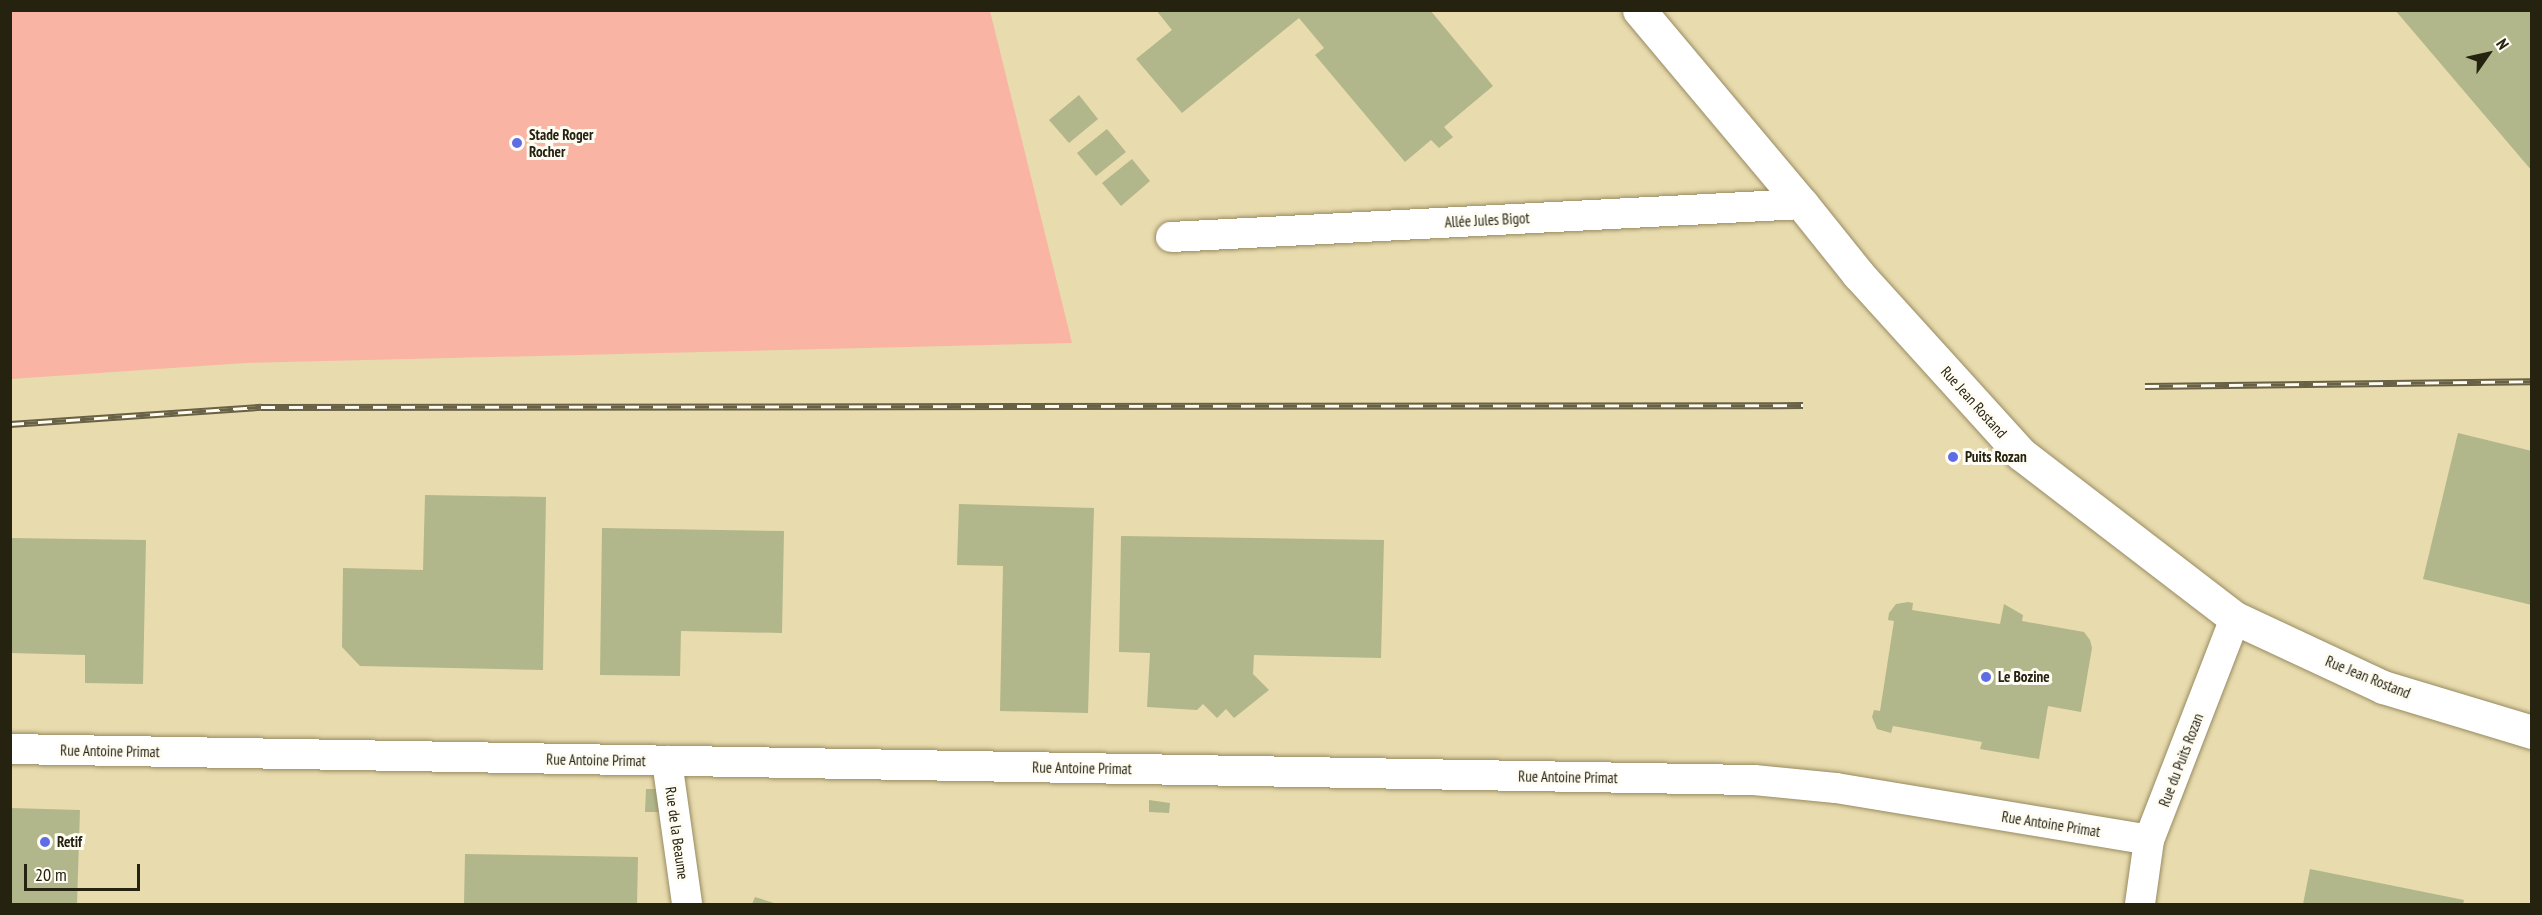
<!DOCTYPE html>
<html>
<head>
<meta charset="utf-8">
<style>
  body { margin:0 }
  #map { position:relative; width:2542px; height:915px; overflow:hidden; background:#e8dbae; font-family:"PT Sans Narrow",sans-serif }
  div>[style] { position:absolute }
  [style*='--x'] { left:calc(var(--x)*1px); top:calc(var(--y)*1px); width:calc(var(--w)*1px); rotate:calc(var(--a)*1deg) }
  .green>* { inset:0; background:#f9b4a3 }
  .building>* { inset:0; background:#b1b78b }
  .roads { filter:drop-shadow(0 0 2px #978b61) drop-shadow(0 0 2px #978b61) }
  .minor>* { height:30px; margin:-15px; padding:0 15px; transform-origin:15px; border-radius:15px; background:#fff }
  .secondary>* { height:33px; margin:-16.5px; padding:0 16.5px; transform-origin:16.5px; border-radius:16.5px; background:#fff }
  .rail>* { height:7px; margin-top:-3.5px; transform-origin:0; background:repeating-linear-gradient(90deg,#fefcf3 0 14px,#686146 0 28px); box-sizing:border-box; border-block:2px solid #686146 }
  .dots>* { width:16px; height:16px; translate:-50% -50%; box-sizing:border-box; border:3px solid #fefcf3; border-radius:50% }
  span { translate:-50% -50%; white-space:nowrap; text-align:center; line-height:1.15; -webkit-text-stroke:6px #fefcf3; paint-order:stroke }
  .poi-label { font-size:15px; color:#262210; font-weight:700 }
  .left { translate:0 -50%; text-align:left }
  .street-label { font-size:15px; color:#262210 }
  .frame { position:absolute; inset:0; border:12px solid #262210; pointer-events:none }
  .north { position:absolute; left:2458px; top:24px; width:60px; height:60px; -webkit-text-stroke:4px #fefcf3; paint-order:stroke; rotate:56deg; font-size:16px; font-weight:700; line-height:24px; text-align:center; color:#262210 }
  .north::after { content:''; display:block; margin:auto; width:21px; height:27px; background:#262210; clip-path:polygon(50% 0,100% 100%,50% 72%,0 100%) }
  .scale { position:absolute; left:24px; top:864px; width:116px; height:27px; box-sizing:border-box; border:3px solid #262210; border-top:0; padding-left:8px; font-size:18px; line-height:21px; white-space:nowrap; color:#262210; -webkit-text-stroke:4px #fefcf3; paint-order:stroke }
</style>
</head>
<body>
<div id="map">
  <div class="green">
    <div style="clip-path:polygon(11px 10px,990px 11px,1072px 343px,245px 363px,11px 379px)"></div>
  </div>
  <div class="building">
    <div style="clip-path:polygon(1156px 10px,1430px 10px,1493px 86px,1444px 127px,1453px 137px,1439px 148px,1431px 140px,1405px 162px,1315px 55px,1324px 48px,1299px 18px,1182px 113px,1136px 59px,1172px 30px)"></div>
    <div style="clip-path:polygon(2395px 10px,2532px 10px,2532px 171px)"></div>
    <div style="clip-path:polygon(1079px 95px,1098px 119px,1069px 143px,1049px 120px)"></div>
    <div style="clip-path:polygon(1107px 129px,1126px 152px,1096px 176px,1077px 153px)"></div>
    <div style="clip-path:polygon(1132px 159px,1150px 181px,1121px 206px,1102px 183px)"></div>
    <div style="clip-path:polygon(2458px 433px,2532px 451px,2532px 605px,2423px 579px)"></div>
    <div style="clip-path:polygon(425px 495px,546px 497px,543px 670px,360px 666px,342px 647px,343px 568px,423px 570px)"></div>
    <div style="clip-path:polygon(959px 504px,1094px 508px,1088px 713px,1000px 711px,1003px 566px,957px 565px)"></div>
    <div style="clip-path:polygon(602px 528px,784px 531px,782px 633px,681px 631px,680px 676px,600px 675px)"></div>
    <div style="clip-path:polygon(1121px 536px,1384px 540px,1381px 658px,1254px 655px,1253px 674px,1269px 690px,1234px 718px,1226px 709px,1217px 718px,1203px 704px,1197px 710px,1147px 707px,1150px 653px,1119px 652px)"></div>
    <div style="clip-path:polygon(10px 538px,146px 540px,143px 684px,85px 683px,85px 655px,10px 653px)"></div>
    <div style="clip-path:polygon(1908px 602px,1913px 603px,1912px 610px,2000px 624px,2004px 604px,2023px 615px,2022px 621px,2084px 632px,2090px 640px,2092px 648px,2081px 712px,2048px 706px,2039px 759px,1980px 749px,1982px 742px,1893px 726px,1891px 733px,1877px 729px,1872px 717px,1874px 710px,1880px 711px,1894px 621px,1888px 620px,1889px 613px,1896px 604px)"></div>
    <div style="clip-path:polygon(646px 789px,661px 789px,660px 812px,645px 812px)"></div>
    <div style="clip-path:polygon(1149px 800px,1170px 803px,1169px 813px,1149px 812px)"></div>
    <div style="clip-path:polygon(10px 808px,80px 810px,77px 904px,10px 904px)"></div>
    <div style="clip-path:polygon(465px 854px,638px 857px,637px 904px,464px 904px)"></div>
    <div style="clip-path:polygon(2310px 869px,2464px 900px,2463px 904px,2303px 904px)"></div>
    <div style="clip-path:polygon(755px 897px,777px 904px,752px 904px)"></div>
  </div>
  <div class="roads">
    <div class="minor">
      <div style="--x:1171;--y:237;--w:632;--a:-2.99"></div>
      <div style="--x:10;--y:749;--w:1744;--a:1.02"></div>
      <div style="--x:1754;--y:780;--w:82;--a:5.6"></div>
      <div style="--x:1836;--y:788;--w:317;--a:9.4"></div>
      <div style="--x:667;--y:761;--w:144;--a:82"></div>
      <div style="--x:2140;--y:904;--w:65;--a:-82"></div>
      <div style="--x:2149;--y:840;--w:238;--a:-68.8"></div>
    </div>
    <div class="secondary">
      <div style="--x:1639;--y:10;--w:253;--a:50"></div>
      <div style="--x:1802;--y:204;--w:90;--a:51.3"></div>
      <div style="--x:1858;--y:274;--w:243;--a:47.8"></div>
      <div style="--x:2021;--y:454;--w:270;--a:37.5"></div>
      <div style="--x:2235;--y:618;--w:163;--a:25"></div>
      <div style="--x:2383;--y:687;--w:156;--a:16.8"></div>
    </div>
  </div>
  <div class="rail">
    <div style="--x:2145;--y:386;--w:387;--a:-0.7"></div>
    <div style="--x:10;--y:424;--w:252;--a:-3.9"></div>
    <div style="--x:261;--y:407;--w:1542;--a:-0.07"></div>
  </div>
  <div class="dots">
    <div style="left:517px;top:143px;background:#5e6de5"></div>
    <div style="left:1953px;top:457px;background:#5e6de5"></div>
    <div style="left:1986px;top:677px;background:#5e6de5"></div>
    <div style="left:45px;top:842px;background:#5e6de5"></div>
  </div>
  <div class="poi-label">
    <span class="left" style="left:529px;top:143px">Stade Roger<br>Rocher</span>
    <span class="left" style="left:1965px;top:457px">Puits Rozan</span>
    <span class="left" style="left:1998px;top:677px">Le Bozine</span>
    <span class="left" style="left:57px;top:842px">Retif</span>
  </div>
  <div class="street-label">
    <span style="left:1487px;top:220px;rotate:-3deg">Allée Jules Bigot</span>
    <span style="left:1974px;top:402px;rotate:48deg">Rue Jean Rostand</span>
    <span style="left:2368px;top:677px;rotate:22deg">Rue Jean Rostand</span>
    <span style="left:110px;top:751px;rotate:1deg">Rue Antoine Primat</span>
    <span style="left:596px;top:760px;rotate:1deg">Rue Antoine Primat</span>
    <span style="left:2181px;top:760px;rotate:-69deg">Rue du Puits Rozan</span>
    <span style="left:1082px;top:768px;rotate:1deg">Rue Antoine Primat</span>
    <span style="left:1568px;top:777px;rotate:1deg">Rue Antoine Primat</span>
    <span style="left:2051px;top:824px;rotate:9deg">Rue Antoine Primat</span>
    <span style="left:677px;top:833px;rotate:82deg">Rue de la Beaume</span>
  </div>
  <div class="frame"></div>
  <div class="north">N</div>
  <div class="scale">20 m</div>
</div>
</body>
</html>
